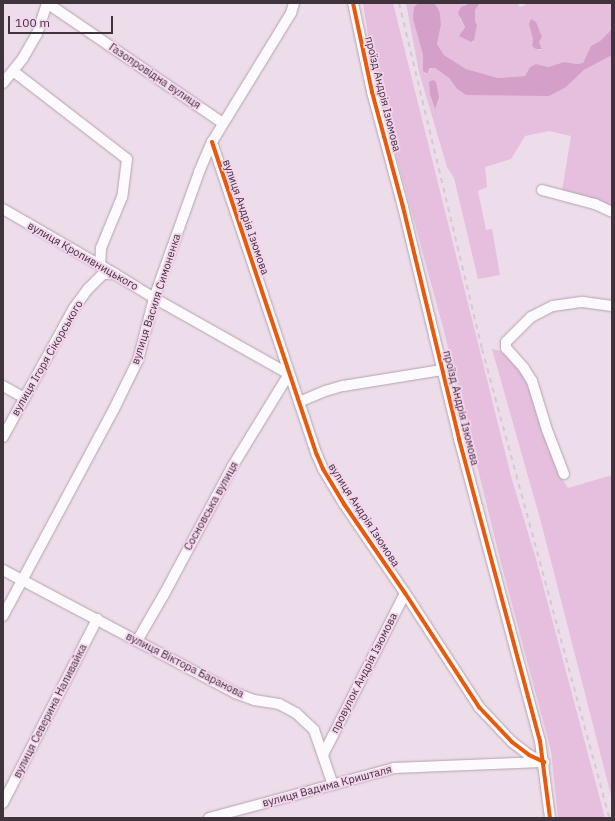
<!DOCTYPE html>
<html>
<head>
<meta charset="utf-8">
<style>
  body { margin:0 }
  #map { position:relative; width:615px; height:821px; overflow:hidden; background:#eddce9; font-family:"IBM Plex Sans",sans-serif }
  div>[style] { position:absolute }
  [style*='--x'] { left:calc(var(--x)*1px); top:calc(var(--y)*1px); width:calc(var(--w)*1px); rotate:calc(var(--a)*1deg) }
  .green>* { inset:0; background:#e5bfdd }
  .water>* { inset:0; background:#d49fc9 }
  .roads { filter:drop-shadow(0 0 1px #b2a4af) drop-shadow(0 0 1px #b2a4af) }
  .minor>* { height:10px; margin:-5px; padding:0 5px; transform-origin:5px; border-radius:5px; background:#fcfafc }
  .rail>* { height:2px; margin-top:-1px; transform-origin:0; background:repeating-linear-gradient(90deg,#cfcbcf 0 5px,transparent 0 10px) }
  .cycleway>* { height:4px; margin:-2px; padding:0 2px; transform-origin:2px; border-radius:2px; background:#e8590c }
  span { translate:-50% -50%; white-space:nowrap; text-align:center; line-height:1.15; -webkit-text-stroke:3.5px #f5d4ed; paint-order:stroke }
  .street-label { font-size:11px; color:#3f333c }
  .frame { position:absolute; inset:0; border:4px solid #3f333c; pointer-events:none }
  .scale { position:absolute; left:8px; top:16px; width:105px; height:18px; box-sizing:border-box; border:2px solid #3f333c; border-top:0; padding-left:5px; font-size:12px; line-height:14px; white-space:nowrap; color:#3f333c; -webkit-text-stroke:3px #f5d4ed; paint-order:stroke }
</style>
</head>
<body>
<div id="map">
  <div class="green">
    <div style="clip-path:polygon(363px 3px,393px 3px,512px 480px,536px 559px,605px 818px,558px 818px,551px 751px,500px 559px,443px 327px,374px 75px)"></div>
    <div style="clip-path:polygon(406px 3px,419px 3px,413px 19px,423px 55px,423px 70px,425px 74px,427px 74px,432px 67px,435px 68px,449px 78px,457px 89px,466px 95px,511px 94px,566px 87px,584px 70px,612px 55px,612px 207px,562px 191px,571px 136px,549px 131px,525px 136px,511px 159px,485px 167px,487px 187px,478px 191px,486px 230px,492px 229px,500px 275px,478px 279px,454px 178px,447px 167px,419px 72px)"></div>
    <div style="clip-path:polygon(evenodd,434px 3px,470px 3px,464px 5px,460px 19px,465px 27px,462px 31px,473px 42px,477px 25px,475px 21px,475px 10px,480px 3px,517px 3px,520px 7px,525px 5px,525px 3px,612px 3px,612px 29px,600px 41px,591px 46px,583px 63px,577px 64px,564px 62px,548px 67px,536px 64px,530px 67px,525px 76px,498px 78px,466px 69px,444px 55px,437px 44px,441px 25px,440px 13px,434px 3px,540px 33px,542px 37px,539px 42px,542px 48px,540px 50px,532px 46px,533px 39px,540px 33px)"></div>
    <div style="clip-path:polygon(492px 349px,500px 351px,520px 369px,531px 394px,558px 472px,568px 488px,612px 475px,612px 799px,541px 522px)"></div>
  </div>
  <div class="water">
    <div style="clip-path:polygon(419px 3px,434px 3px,437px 7px,440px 13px,441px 25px,437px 44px,444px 55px,466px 69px,498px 78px,525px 76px,530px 67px,536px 64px,548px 67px,564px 62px,577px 64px,583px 63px,591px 46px,600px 41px,612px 29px,612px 55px,584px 70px,566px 87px,549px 96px,466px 95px,457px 89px,449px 78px,435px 68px,430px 68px,427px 74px,423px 71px,423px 55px,413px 19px,414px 7px)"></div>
    <div style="clip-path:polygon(470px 3px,480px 3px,475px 10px,475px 21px,477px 25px,474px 40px,471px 42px,459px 36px,465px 27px,458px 13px,461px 7px)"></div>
    <div style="clip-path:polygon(531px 19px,536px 22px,542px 37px,539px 42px,542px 49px,536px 49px,532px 46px,533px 39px,529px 24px)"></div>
    <div style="clip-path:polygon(433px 80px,436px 82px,439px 97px,435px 109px,430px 94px,429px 82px)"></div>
  </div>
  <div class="roads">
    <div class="minor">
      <div style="--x:47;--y:3;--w:213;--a:34.3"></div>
      <div style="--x:353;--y:3;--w:91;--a:77.9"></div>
      <div style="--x:372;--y:92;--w:119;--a:74.9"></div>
      <div style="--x:403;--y:207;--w:239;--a:76.4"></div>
      <div style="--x:459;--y:439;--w:313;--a:75"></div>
      <div style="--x:540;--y:741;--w:78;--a:82.6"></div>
      <div style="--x:13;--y:71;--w:144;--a:37.7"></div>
      <div style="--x:127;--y:159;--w:38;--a:97"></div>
      <div style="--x:122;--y:197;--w:55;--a:112.4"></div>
      <div style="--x:101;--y:248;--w:17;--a:93"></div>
      <div style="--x:3;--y:83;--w:32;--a:-51"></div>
      <div style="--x:23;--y:58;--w:28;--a:-60"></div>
      <div style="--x:37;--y:34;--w:33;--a:-72"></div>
      <div style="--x:212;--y:142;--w:330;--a:71.5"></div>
      <div style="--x:317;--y:455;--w:15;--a:67"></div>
      <div style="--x:323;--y:469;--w:41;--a:59"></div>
      <div style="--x:344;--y:504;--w:108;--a:55.6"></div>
      <div style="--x:405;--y:593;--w:136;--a:57"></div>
      <div style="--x:479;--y:707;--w:48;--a:46.7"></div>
      <div style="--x:512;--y:742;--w:21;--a:37"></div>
      <div style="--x:529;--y:755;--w:17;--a:25"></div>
      <div style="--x:542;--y:190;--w:55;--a:14.8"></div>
      <div style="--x:595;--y:204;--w:19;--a:25"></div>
      <div style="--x:3;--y:209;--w:129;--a:30.1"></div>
      <div style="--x:115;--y:274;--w:46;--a:31.6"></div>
      <div style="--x:154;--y:298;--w:155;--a:29.4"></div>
      <div style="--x:289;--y:374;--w:109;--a:121.5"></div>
      <div style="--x:232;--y:467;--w:146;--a:118.1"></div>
      <div style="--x:163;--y:596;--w:52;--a:120"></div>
      <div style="--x:3;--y:386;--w:25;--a:29"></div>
      <div style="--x:299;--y:402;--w:28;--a:-23"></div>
      <div style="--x:325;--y:391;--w:19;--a:-16"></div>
      <div style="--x:343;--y:386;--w:100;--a:-9.2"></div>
      <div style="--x:3;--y:437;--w:147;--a:-61.2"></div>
      <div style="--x:74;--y:308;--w:24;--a:-54"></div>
      <div style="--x:88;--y:289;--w:21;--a:-45"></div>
      <div style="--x:103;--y:274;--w:12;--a:0"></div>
      <div style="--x:564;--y:474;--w:47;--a:-111.1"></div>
      <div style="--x:547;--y:430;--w:51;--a:-107"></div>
      <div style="--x:532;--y:381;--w:15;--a:-122"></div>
      <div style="--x:524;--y:368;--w:27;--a:-132"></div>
      <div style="--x:506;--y:348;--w:6;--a:-90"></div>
      <div style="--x:506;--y:342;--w:35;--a:-45"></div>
      <div style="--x:531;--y:317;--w:25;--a:-27"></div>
      <div style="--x:553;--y:306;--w:30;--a:-8"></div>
      <div style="--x:583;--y:302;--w:29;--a:8"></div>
      <div style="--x:3;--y:570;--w:263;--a:27.9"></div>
      <div style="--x:235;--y:693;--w:20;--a:20"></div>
      <div style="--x:254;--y:700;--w:25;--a:9"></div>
      <div style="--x:279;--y:704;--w:19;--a:28"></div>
      <div style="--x:296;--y:713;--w:25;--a:43"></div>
      <div style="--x:314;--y:730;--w:58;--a:70.9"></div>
      <div style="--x:3;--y:616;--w:235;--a:-61.8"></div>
      <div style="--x:114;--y:409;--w:55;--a:-63.9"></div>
      <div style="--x:138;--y:360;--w:64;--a:-75.5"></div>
      <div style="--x:154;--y:298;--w:134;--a:-70.3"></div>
      <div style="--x:199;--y:172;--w:33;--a:-67"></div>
      <div style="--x:212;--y:142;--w:151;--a:-58.5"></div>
      <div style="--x:291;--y:13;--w:10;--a:-73"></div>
      <div style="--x:324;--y:753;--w:179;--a:-63.1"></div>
      <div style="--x:3;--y:803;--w:207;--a:-62.9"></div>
      <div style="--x:209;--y:818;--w:192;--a:-15.1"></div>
      <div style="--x:394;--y:768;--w:148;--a:-2.3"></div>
    </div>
  </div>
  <div class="rail">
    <div style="--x:399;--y:3;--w:356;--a:76.5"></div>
    <div style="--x:482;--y:349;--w:486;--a:74.8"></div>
  </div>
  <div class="cycleway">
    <div style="--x:353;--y:3;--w:91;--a:77.9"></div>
    <div style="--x:372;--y:92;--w:119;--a:74.9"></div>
    <div style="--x:403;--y:207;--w:239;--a:76.4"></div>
    <div style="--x:459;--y:439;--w:313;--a:75"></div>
    <div style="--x:540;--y:741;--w:78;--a:82.6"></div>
    <div style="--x:212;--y:142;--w:330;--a:71.5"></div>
    <div style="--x:317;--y:455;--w:15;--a:67"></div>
    <div style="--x:323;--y:469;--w:41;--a:59"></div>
    <div style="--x:344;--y:504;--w:108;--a:55.6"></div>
    <div style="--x:405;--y:593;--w:136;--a:57"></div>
    <div style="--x:479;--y:707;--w:48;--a:46.7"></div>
    <div style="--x:512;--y:742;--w:21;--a:37"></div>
    <div style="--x:529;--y:755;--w:17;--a:25"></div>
  </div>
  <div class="street-label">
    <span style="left:155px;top:76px;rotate:34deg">Газопровідна вулиця</span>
    <span style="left:383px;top:94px;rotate:76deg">проїзд Андрія Ізюмова</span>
    <span style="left:246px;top:217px;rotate:71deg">вулиця Андрія Ізюмова</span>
    <span style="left:83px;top:256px;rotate:30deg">вулиця Кропивницького</span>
    <span style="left:156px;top:299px;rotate:-72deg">вулиця Василя Симоненка</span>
    <span style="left:47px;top:358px;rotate:-60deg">вулиця Ігоря Сікорського</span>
    <span style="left:461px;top:408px;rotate:76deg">проїзд Андрія Ізюмова</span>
    <span style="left:211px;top:506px;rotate:-61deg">Сосновська вулиця</span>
    <span style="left:364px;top:515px;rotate:57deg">вулиця Андрія Ізюмова</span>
    <span style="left:185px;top:665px;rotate:27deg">вулиця Віктора Баранова</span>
    <span style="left:364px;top:673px;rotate:-63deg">провулок Андрія Ізюмова</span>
    <span style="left:50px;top:711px;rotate:-63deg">вулиця Северина Наливайка</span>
    <span style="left:327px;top:786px;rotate:-15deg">вулиця Вадима Кришталя</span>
  </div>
  <div class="frame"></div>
  <div class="scale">100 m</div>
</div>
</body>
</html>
